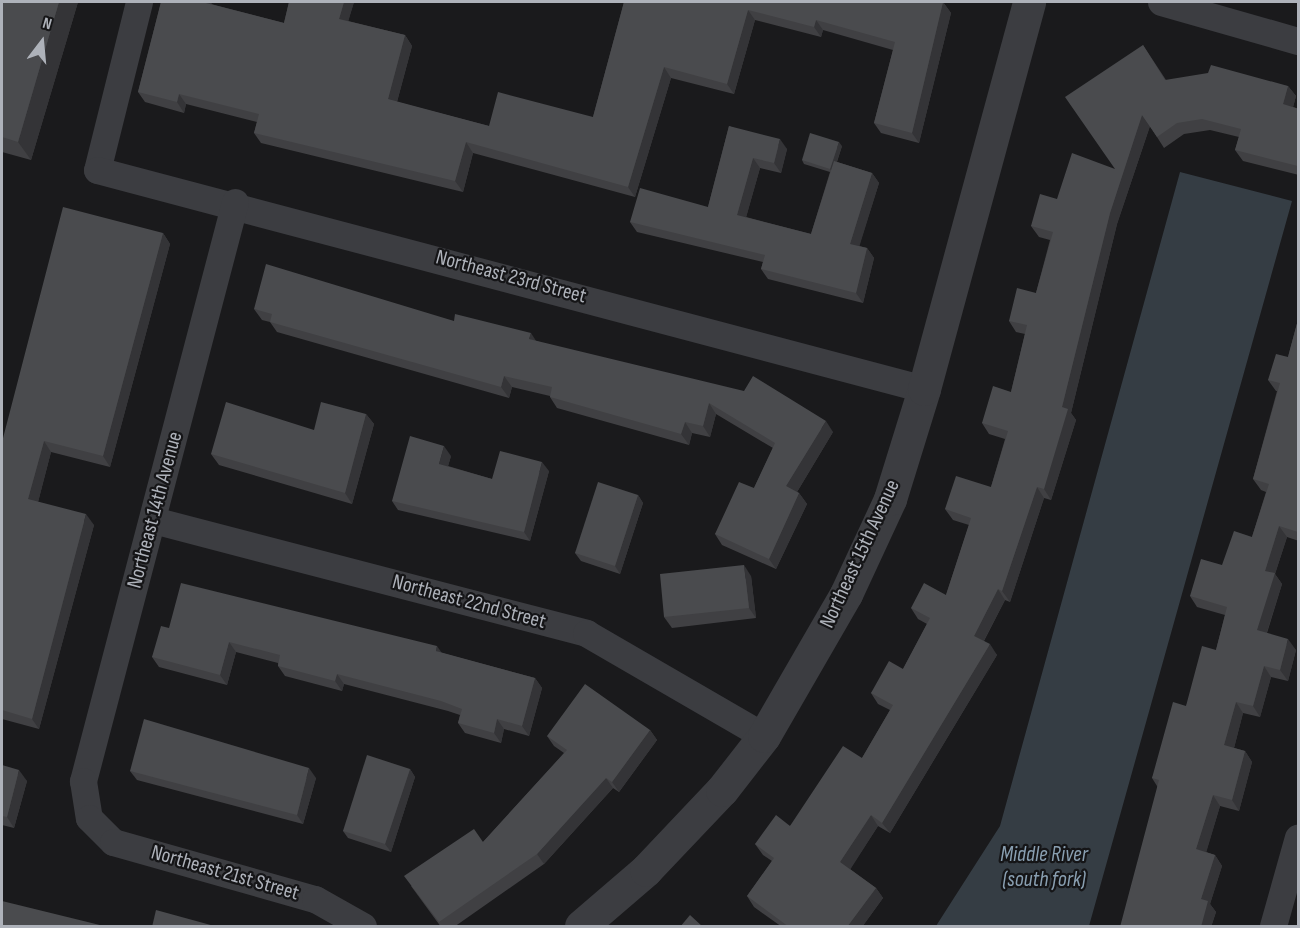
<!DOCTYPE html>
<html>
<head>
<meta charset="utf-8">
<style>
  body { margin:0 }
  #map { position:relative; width:1300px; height:928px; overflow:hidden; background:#1a1a1c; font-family:"Sofia Sans Condensed",sans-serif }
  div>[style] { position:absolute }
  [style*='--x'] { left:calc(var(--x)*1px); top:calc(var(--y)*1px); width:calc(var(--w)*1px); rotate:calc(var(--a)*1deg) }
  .water>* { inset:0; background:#353d44 }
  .minor>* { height:27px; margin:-13.5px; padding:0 13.5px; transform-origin:13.5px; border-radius:13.5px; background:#3c3d41 }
  .tertiary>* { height:33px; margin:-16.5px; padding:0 16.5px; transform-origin:16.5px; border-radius:16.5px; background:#3c3d41 }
  .wall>* { inset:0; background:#404043 }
  .shaded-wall>* { inset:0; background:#343437 }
  .building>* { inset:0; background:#4a4b4e }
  span { translate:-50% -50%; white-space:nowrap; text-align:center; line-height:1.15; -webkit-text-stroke:4.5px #151517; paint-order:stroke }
  .street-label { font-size:21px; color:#aeb2ba }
  .water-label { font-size:22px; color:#899fb1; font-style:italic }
  .frame { position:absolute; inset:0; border:3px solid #aeb2ba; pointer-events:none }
  .north { position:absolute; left:12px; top:12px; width:60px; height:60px; -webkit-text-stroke:4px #151517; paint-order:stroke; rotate:16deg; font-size:16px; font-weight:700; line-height:24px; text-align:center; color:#aeb2ba }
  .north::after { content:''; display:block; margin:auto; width:21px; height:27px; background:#aeb2ba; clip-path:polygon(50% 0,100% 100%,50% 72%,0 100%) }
</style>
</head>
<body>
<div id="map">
  <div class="water">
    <div style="clip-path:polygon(1180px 172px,1292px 201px,1089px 926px,936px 926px,1000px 826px)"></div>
  </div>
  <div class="minor">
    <div style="--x:139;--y:2;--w:173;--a:104"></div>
    <div style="--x:97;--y:170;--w:856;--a:14.83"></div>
    <div style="--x:1161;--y:2;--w:142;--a:15.9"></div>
    <div style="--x:235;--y:202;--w:599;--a:104.71"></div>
    <div style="--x:83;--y:781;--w:37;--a:81"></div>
    <div style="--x:89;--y:818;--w:34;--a:45"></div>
    <div style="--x:113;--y:842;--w:210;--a:15.8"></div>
    <div style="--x:315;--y:899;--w:55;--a:29.4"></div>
    <div style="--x:153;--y:520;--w:448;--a:14.6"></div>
    <div style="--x:586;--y:633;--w:206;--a:30.1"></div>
    <div style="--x:1273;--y:926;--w:92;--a:-74.3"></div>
  </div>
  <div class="tertiary">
    <div style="--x:581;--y:926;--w:86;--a:-40.7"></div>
    <div style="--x:646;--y:870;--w:110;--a:-46.5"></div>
    <div style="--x:722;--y:790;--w:68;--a:-52.1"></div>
    <div style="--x:764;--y:736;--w:164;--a:-60"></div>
    <div style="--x:846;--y:594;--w:105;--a:-65.1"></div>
    <div style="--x:890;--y:499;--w:115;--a:-72.8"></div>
    <div style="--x:924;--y:389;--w:401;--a:-74.8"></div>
  </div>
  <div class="wall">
    <div style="clip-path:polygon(2px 2px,78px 2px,31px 160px,2px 152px)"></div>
    <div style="clip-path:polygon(161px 2px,212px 2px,211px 4px,284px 23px,289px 2px,354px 2px,348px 21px,405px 35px,412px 46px,397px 102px,489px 126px,593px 117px,624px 2px,943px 2px,951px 13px,919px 143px,881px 133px,874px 123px,893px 50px,823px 30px,821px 37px,755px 20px,734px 94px,671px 78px,635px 197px,473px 153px,463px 192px,261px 143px,254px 133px,257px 122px,186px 104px,184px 113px,145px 102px,138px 92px)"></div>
    <div style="clip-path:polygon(1143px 45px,1166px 80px,1288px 86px,1296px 96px,1293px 107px,1299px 109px,1299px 175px,1243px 161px,1235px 150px,1239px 137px,1210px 130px,1184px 134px,1164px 148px,1150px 126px,1117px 224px,1071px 413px,1076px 420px,1051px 500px,1044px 498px,1010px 602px,1005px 600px,984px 641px,997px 655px,890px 833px,878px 826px,850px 869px,876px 888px,883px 898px,862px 927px,782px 927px,754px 907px,747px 896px,772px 861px,763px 855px,755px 844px,790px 826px,862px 758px,890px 710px,878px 704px,871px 693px,903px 669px,927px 624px,918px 619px,911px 608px,946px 595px,969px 525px,953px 520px,945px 509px,991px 487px,1005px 439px,989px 434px,982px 423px,1011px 392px,1025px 334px,1016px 332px,1009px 321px,1036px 293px,1050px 240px,1039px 237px,1031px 226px,1057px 199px,1115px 169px)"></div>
    <div style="clip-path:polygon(729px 126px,787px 149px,781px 173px,760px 168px,746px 217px,811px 234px,830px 172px,804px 164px,802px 160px,842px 146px,837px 162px,872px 173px,879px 183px,859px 246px,867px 248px,874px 258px,863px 303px,768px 279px,761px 269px,763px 262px,637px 232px,630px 222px,708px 207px)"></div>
    <div style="clip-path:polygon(163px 233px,170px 244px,110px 467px,51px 452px,38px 502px,94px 525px,39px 729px,2px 719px,2px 442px)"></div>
    <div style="clip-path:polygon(254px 309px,454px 321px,536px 341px,833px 432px,797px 492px,799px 493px,807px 504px,776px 569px,722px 545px,715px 534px,754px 488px,773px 448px,716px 414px,710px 437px,692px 433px,689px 445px,557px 408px,550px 397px,550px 396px,512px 387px,509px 398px,277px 332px,270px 322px,262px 320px)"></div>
    <div style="clip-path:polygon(1299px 316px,1299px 541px,1287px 537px,1275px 574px,1282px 584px,1267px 633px,1296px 650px,1288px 681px,1271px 677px,1260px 717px,1243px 713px,1234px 748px,1245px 751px,1252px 762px,1239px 811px,1220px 806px,1206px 852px,1215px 855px,1222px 866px,1210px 904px,1216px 912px,1211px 927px,1157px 786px,1152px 778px,1186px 706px,1216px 650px,1225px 615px,1197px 607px,1190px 596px,1252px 537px,1266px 492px,1261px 490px,1253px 479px,1277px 391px,1276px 391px,1268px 380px,1288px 357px)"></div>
    <div style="clip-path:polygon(366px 414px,374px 424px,352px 504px,219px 465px,211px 454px,314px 430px)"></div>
    <div style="clip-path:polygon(451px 456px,448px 466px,492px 479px,549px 471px,530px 541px,398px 510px,392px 501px)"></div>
    <div style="clip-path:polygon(638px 495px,643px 503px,620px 574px,581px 561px,575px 553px)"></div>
    <div style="clip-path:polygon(751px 576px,756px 618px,672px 628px,664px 617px)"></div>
    <div style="clip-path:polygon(169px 628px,442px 653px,535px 678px,542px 688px,529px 736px,504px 729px,501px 743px,465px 733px,458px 723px,460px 715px,448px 711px,344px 684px,342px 691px,285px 676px,278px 666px,278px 663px,236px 652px,227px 685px,159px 667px,152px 657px)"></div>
    <div style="clip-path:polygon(650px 730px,657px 740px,619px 792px,613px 788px,544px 864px,454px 927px,441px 927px,411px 886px,483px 842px,564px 753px,554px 746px,547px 736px)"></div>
    <div style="clip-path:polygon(2px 765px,27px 781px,14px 828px,2px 825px)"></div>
    <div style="clip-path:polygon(410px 769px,415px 777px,391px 852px,348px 838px,343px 831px)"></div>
    <div style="clip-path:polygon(130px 771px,316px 778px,303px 824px,137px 780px)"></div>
  </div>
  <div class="shaded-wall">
    <div style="clip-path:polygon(59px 2px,78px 2px,31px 160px,18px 142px)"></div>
    <div style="clip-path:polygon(202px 2px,212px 2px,209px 12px)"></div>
    <div style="clip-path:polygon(344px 2px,354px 2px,346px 29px,339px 19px)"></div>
    <div style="clip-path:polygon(943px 2px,951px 13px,919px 143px,912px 133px)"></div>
    <div style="clip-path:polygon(748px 10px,755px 20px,734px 94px,727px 84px)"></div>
    <div style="clip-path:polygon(816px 20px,823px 30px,821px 37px,814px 27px)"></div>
    <div style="clip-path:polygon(405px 35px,412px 46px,395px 109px,388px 99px)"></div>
    <div style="clip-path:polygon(664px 67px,671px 78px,635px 197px,628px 187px)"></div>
    <div style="clip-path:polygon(1288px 86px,1296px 96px,1291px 115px,1283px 104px)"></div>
    <div style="clip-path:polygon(179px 94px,186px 104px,184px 113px,177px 102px)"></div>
    <div style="clip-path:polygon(1142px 115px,1150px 126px,1117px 224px,1071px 413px,1076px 420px,1051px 500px,1044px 489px,1062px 407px,1110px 213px)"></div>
    <div style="clip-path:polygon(780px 139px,787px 149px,781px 173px,774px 163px)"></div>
    <div style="clip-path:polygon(466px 142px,473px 153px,463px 192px,455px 181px)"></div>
    <div style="clip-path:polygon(839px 142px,842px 146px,833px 173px,830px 169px)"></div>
    <div style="clip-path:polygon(753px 158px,760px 168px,744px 225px,737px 215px)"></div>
    <div style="clip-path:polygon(872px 173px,879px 183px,857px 254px,850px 244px)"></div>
    <div style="clip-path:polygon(163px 233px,170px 244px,110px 467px,103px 456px)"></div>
    <div style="clip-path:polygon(867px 248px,874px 258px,863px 303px,856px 293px)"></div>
    <div style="clip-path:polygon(531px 333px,538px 344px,529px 339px)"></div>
    <div style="clip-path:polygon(504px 376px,512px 387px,509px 398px,501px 387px)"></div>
    <div style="clip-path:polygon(709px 403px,716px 414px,710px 437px,703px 426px)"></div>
    <div style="clip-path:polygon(366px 414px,374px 424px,352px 504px,345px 493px)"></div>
    <div style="clip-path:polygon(826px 421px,833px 432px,794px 497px,786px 486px)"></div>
    <div style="clip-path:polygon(685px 422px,692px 433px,689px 445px,681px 434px)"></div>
    <div style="clip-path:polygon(44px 441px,51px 452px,36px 510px,28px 499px)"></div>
    <div style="clip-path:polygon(444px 446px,451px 456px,446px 473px,439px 464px)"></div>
    <div style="clip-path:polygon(542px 462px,549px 471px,530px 541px,524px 532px)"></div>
    <div style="clip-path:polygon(1037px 487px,1044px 498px,1010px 602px,1002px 591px)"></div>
    <div style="clip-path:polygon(799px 493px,807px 504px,776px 569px,769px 559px)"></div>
    <div style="clip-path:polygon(638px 495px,643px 503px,620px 574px,615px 566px)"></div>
    <div style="clip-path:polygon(86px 514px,94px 525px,39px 729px,32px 719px)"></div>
    <div style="clip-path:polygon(1279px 526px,1287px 537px,1275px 574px,1282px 584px,1264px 641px,1257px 630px,1265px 571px)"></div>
    <div style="clip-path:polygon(744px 565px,751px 576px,756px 618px,749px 608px)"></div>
    <div style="clip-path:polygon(998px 589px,1005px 600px,981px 646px,974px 636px)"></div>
    <div style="clip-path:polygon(1288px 639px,1296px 650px,1288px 681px,1280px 670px)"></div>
    <div style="clip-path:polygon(229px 642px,236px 652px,227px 685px,220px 675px)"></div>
    <div style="clip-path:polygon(990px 644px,997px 655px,890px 833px,882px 823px)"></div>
    <div style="clip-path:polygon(437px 646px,444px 656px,436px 651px)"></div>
    <div style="clip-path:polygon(1264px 666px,1271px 677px,1260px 717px,1253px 706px)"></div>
    <div style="clip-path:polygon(337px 674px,344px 684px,342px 691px,335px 681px)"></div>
    <div style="clip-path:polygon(535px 678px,542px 688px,529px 736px,522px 726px)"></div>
    <div style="clip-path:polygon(1236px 702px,1243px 713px,1232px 756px,1224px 745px)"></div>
    <div style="clip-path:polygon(497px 719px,504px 729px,501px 743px,494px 733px)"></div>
    <div style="clip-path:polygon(650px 730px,657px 740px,619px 792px,612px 782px)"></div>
    <div style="clip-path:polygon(1245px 751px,1252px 762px,1239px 811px,1232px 800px)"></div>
    <div style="clip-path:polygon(309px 768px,316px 778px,303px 824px,297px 815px)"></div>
    <div style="clip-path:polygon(410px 769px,415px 777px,391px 852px,385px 844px)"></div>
    <div style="clip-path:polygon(19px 770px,27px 781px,14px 828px,7px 817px)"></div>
    <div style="clip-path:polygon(606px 778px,613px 788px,544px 864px,537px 854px)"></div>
    <div style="clip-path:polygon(1213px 795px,1220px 806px,1204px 860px,1196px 849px)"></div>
    <div style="clip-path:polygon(871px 815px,878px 826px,848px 873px,840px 862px)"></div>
    <div style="clip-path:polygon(1215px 855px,1222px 866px,1210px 904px,1216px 912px,1211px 927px,1201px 927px,1201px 899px)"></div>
    <div style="clip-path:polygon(876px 888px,883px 898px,862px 927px,847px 927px)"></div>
  </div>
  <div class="building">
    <div style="clip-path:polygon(2px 2px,59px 2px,18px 142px,2px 137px)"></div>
    <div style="clip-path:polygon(161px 2px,202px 2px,284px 23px,289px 2px,344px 2px,339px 19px,405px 35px,388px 99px,489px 126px,498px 92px,593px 117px,624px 2px,943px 2px,912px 133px,874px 123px,895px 42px,816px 20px,814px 27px,748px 10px,727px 84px,664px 67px,628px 187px,466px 142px,455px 181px,254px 133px,259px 114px,179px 94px,177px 102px,138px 92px)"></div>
    <div style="clip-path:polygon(1143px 45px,1165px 80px,1208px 73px,1211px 65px,1288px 86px,1283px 104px,1299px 109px,1299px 167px,1298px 166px,1235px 150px,1241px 129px,1202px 119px,1177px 123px,1157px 137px,1142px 115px,1110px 213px,1062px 407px,1068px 409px,1044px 489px,1037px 487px,1002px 591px,998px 589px,974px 636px,990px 644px,882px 823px,871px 815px,840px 862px,876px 888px,847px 927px,789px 927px,747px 896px,774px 858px,755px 844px,776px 815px,790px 826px,843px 746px,862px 758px,893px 705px,871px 693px,889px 661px,903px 669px,930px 618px,911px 608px,924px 583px,946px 595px,971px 518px,945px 509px,956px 476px,991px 487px,1008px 431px,982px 423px,993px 386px,1011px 392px,1027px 325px,1009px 321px,1017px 288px,1036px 293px,1053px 232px,1031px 226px,1040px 194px,1057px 199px,1072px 153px,1115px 169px,1065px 97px)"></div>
    <div style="clip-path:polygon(729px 126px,780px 139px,774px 163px,753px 158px,737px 215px,811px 234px,834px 161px,872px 173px,850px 244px,867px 248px,856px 293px,761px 269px,765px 255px,630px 222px,640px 188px,708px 207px)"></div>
    <div style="clip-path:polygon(810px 133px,839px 142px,830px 169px,802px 160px)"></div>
    <div style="clip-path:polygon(63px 207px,163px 233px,103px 456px,44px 441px,28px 499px,86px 514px,32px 719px,2px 710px,2px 442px)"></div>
    <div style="clip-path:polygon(266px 264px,454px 321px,455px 314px,531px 333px,529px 339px,744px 391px,753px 376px,826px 421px,786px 486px,799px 493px,769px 559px,715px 534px,739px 482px,754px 488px,775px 443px,709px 403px,703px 426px,685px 422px,681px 434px,550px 397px,552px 387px,504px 376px,501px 387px,270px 322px,272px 314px,254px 309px)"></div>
    <div style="clip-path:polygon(1299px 316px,1299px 531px,1298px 532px,1279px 526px,1265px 571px,1275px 573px,1257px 630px,1288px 639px,1280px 670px,1264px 666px,1253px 706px,1236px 702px,1224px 745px,1245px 751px,1232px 800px,1213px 795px,1196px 849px,1215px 855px,1201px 899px,1208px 901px,1201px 927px,1120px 927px,1159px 780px,1152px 778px,1173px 702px,1186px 706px,1202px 646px,1216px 650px,1227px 607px,1190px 596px,1201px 559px,1222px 565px,1234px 531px,1252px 537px,1269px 484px,1253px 479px,1280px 383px,1268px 380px,1276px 354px,1288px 357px)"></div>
    <div style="clip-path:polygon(226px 402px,314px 430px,321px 402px,366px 414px,345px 493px,211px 454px)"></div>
    <div style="clip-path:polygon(410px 436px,444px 446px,439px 464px,492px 479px,500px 451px,542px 462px,524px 532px,392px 501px)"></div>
    <div style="clip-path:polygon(598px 482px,638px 495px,615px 566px,575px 553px)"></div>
    <div style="clip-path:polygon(744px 565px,749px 608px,664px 617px,660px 574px)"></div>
    <div style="clip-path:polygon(181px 583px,437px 646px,436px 651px,535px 678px,522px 726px,497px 719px,494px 733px,458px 723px,462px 709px,441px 701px,337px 674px,335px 681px,278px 666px,280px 655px,229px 642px,220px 675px,152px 657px,161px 626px,169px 628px)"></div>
    <div style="clip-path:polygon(585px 684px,650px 730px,612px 782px,606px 778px,537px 854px,439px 922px,404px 876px,474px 829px,483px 842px,567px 750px,547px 736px)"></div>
    <div style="clip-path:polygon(144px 719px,309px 768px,297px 815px,130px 771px)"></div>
    <div style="clip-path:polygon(367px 755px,410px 769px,385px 844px,343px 831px)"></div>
    <div style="clip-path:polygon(2px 765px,19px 770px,7px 817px,2px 816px)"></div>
    <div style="clip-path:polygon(2px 901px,108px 927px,2px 927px)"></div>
    <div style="clip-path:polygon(156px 910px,218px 927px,152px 927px)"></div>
    <div style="clip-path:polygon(690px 915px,703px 927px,680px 927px)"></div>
  </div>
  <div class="street-label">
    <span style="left:511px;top:277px;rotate:15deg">Northeast 23rd Street</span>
    <span style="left:155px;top:510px;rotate:-75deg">Northeast 14th Avenue</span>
    <span style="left:860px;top:554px;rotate:-65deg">Northeast 15th Avenue</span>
    <span style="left:469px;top:602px;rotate:15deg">Northeast 22nd Street</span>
    <span style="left:225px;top:873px;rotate:16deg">Northeast 21st Street</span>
  </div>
  <div class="water-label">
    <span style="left:1044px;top:867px">Middle River<br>(south fork)</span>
  </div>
  <div class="frame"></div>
  <div class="north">N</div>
</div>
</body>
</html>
